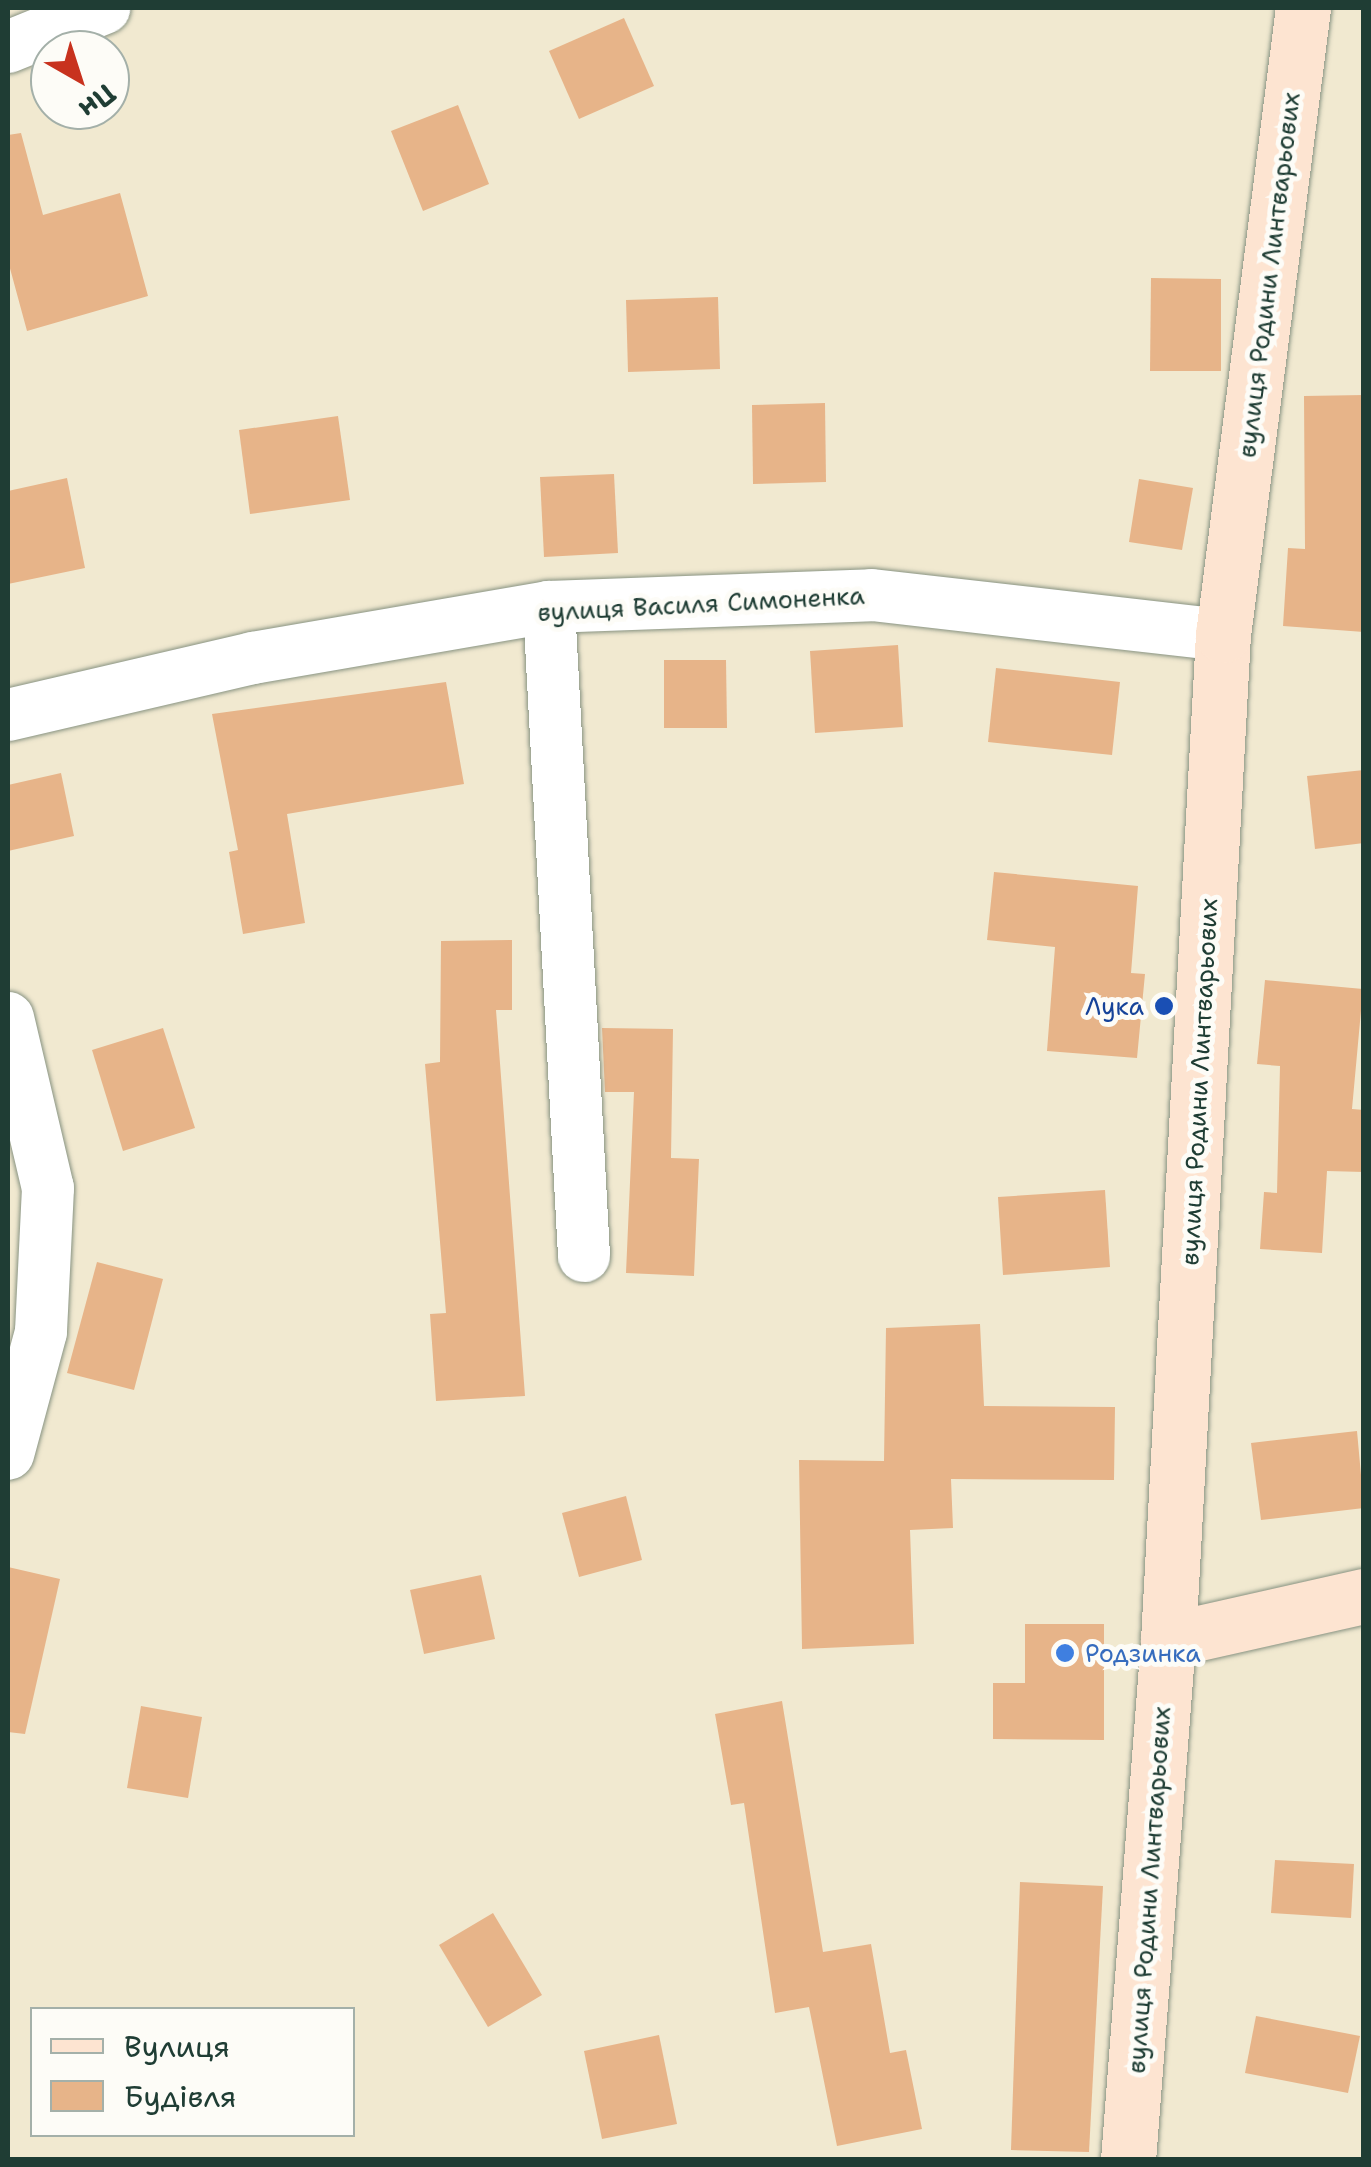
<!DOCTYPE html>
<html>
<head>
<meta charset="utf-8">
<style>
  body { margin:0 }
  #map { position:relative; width:1371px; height:2167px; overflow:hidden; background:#f1e9d0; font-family:"Shantell Sans",sans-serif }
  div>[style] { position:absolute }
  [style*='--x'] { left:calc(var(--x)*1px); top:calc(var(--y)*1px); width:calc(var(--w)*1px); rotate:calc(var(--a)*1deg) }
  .building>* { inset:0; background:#e7b489 }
  .roads { filter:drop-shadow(0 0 2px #889382) drop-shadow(0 0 2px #889382) }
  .street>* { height:52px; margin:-26px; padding:0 26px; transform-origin:26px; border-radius:26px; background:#fff }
  .secondary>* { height:55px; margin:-27.5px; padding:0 27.5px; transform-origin:27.5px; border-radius:27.5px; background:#fde4d1 }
  .dots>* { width:28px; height:28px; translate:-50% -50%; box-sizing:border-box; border:5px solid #fdfcf7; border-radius:50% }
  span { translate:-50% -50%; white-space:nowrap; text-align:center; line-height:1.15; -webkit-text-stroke:10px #fdfcf7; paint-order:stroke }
  .street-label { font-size:25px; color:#1f3d34 }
  .transit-label { font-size:25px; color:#164399 }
  .right { translate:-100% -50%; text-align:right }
  .shop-label { font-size:25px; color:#366cbe }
  .left { translate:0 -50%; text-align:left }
  .frame { position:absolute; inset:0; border:10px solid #1f3d34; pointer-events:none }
  .legend { position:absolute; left:30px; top:2007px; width:325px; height:130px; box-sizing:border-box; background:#fdfcf7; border:2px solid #a4b0a9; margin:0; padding:12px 18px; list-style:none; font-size:30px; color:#1f3d34 }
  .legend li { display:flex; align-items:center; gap:20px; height:50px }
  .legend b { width:50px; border:2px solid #a4b0a9 }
  .north { position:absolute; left:30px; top:30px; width:100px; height:100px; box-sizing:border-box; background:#fdfcf7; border:2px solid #a4b0a9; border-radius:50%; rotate:141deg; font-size:28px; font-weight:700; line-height:40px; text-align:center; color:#1f3d34 }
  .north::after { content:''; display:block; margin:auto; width:35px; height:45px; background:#c8321e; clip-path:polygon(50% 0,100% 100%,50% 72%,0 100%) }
</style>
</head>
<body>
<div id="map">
  <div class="building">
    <div style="clip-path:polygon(624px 18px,654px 86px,579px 119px,549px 51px)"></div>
    <div style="clip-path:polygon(458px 105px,489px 184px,423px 211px,391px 131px)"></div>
    <div style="clip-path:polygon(21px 133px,43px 215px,120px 193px,148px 296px,27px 331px,8px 261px,8px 135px)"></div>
    <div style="clip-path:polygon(1151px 278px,1221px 279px,1221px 371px,1150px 371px)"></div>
    <div style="clip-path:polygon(718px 297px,720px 369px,628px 372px,626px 300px)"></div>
    <div style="clip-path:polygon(1364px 395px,1364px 632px,1283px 626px,1288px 548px,1305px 549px,1304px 396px)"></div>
    <div style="clip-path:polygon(825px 403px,826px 482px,753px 484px,752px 405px)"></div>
    <div style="clip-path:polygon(338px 416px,350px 500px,250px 514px,239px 430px)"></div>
    <div style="clip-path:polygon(614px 474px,618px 553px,544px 557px,540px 477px)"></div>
    <div style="clip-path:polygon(67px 478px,85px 568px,8px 584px,8px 491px)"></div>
    <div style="clip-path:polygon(1139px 479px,1193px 488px,1182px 550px,1129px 542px)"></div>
    <div style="clip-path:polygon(898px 645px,903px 727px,815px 733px,810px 651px)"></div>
    <div style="clip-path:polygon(664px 660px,726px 660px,727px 728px,664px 728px)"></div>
    <div style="clip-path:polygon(996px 668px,1120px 682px,1112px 755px,988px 742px)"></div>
    <div style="clip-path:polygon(446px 682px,464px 784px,287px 814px,305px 923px,243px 934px,229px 852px,238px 850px,212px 714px)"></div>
    <div style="clip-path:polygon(1364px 770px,1364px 843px,1315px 849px,1307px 776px)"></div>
    <div style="clip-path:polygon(61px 773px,74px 836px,8px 851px,8px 785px)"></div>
    <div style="clip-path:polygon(994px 872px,1138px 886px,1131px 973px,1145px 974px,1137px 1058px,1047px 1051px,1055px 947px,987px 940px)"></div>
    <div style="clip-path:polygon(512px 940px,512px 1010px,496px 1010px,525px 1396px,436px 1401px,430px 1314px,446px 1313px,425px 1064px,440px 1062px,441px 941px)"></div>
    <div style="clip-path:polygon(1265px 980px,1363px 989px,1352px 1109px,1364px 1110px,1364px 1172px,1327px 1171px,1322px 1253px,1260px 1249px,1264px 1192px,1277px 1193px,1280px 1066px,1257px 1064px)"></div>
    <div style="clip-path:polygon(163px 1028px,195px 1128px,123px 1151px,92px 1050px)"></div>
    <div style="clip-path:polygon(602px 1028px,673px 1029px,671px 1158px,699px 1159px,694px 1276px,626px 1273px,634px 1092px,605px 1092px)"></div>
    <div style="clip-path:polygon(1105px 1190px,1110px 1267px,1003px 1275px,998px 1197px)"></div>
    <div style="clip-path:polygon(97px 1262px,163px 1279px,134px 1390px,67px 1373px)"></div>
    <div style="clip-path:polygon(980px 1324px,984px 1406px,1115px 1407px,1114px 1480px,951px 1479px,953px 1528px,910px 1530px,914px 1644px,802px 1649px,799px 1460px,884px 1461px,886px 1328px)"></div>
    <div style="clip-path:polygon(1357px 1431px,1364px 1508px,1261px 1520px,1251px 1443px)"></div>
    <div style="clip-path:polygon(626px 1496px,642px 1560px,579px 1577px,562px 1513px)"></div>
    <div style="clip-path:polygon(8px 1567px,60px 1579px,25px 1734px,8px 1732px)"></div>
    <div style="clip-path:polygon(481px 1575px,495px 1639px,424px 1654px,410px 1590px)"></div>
    <div style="clip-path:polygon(1025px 1624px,1104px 1624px,1104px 1740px,993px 1739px,993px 1683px,1025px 1683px)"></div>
    <div style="clip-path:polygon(782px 1701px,823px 1952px,871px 1944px,890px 2053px,906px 2050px,922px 2129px,837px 2146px,809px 2007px,775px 2013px,744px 1803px,731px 1805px,715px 1714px)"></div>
    <div style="clip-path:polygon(141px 1706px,202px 1717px,188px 1798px,127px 1788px)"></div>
    <div style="clip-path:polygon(1275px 1860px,1354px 1864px,1351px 1918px,1271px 1913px)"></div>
    <div style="clip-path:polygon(1020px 1882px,1103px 1886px,1089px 2152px,1011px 2150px)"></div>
    <div style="clip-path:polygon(493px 1913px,542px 1995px,488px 2027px,439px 1945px)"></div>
    <div style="clip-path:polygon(1256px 2016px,1360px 2036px,1348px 2093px,1245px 2073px)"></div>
    <div style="clip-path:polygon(659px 2035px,677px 2124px,602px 2139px,584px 2051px)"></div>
  </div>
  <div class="roads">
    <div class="street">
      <div style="--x:8;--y:47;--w:104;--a:-22.1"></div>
      <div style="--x:549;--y:607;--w:650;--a:86.91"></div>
      <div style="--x:8;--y:715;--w:252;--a:-13.1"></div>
      <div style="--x:253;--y:658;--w:300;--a:-9.8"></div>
      <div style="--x:549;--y:607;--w:323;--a:-2.1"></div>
      <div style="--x:872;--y:595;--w:353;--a:6.5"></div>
      <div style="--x:8;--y:1018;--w:175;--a:76.8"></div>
      <div style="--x:48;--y:1188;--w:144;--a:92.8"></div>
      <div style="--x:41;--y:1332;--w:126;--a:105.1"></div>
    </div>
    <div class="secondary">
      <div style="--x:1168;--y:1640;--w:201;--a:-12.7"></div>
      <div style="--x:1128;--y:2160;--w:522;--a:-85.6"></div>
      <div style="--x:1168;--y:1640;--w:1007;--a:-86.87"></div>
      <div style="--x:1223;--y:635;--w:632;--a:-82.73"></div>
    </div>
  </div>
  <div class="dots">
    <div style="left:1164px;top:1006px;background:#1a4fb4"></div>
    <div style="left:1065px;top:1653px;background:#3f7fe0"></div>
  </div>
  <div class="street-label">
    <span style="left:1269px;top:275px;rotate:-83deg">вулиця Родини Линтварьових</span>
    <span style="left:701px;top:604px;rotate:-3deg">вулиця Василя Симоненка</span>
    <span style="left:1199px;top:1082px;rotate:-87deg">вулиця Родини Линтварьових</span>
    <span style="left:1149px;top:1890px;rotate:-86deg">вулиця Родини Линтварьових</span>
  </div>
  <div class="transit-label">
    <span class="right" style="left:1144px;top:1006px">Лука</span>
  </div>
  <div class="shop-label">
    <span class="left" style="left:1085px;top:1653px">Родзинка</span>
  </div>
  <div class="frame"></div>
  <ul class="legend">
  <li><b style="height:12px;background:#fde4d1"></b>Вулиця</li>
  <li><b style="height:28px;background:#e7b489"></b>Будівля</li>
  </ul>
  <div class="north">Пн</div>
</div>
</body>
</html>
